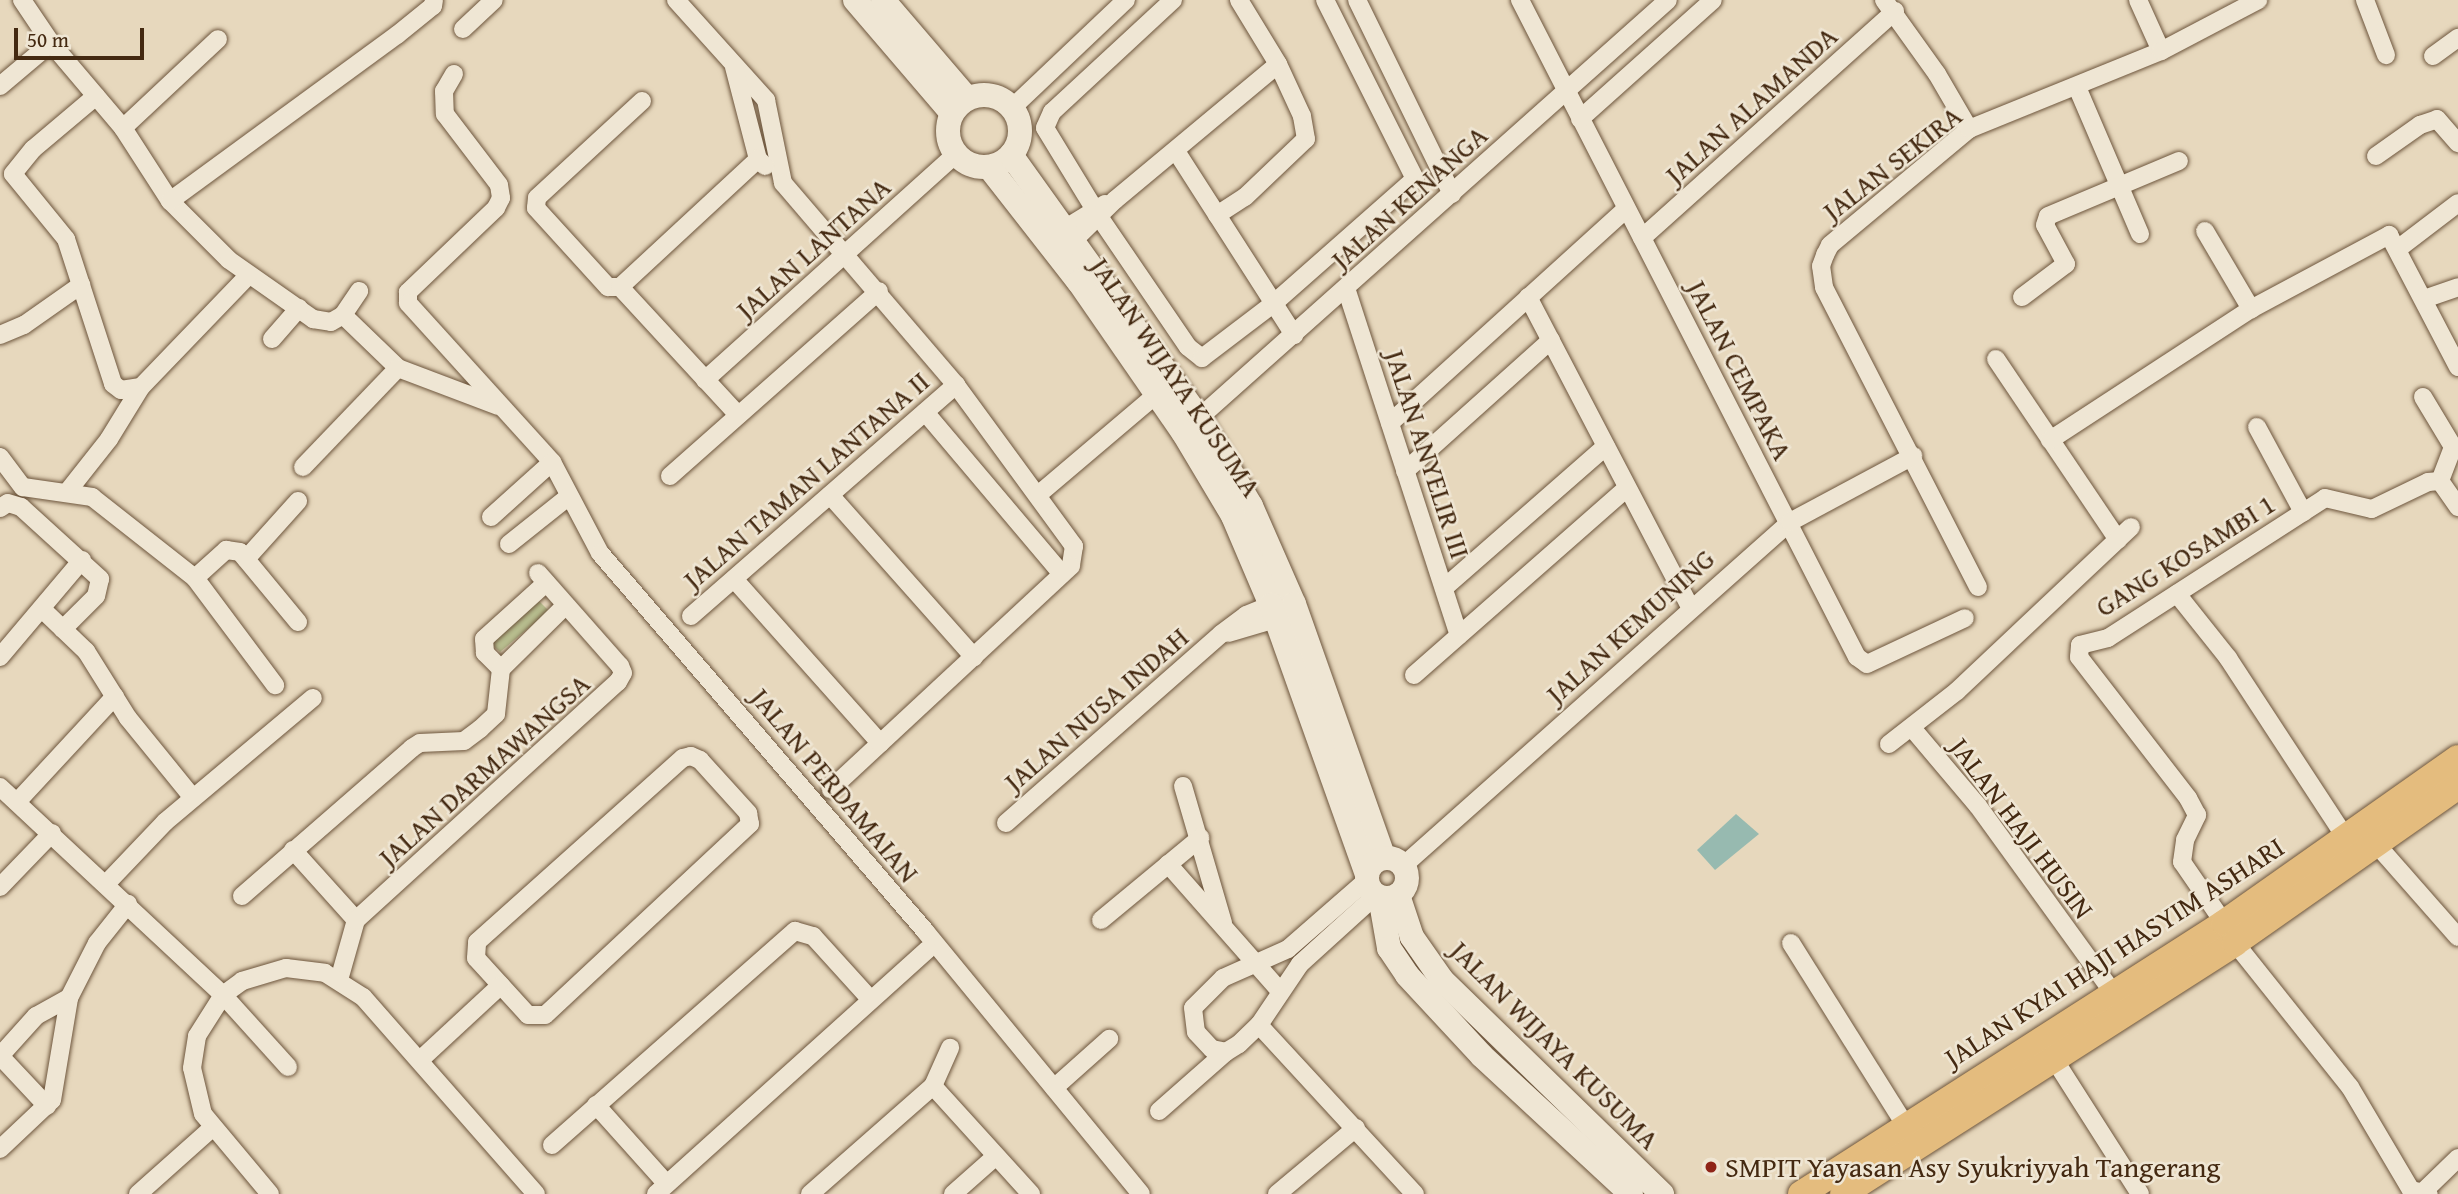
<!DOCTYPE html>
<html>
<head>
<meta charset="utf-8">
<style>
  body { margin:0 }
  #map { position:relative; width:2458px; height:1194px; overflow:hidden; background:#e7d8bd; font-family:"Gentium Book Plus",serif }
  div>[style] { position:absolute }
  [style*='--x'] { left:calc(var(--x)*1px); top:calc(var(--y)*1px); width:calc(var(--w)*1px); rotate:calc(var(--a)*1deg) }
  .green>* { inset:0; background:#b8be8f }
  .water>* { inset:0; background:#97bab0 }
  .roads { filter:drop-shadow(0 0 2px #6d553c) drop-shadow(0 0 2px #6d553c) }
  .street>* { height:18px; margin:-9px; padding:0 9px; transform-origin:9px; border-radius:9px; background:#efe6d4 }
  .secondary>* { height:24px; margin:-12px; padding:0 12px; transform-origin:12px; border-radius:12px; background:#efe6d4 }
  .secondary>.ring { margin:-12px; padding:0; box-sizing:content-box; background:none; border:24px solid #efe6d4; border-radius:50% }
  .primary>* { height:26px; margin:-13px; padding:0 13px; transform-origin:13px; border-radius:13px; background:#e4bc7e }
  .dots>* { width:19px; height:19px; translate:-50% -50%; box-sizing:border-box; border:4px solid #efe6d4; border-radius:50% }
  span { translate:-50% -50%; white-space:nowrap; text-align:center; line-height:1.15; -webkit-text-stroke:5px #efe6d4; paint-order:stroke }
  .street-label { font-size:28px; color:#442911 }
  .poi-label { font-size:28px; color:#442911 }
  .left { translate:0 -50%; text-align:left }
  .scale { position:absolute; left:14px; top:28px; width:130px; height:32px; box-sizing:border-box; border:4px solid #442911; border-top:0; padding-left:9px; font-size:21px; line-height:24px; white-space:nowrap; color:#442911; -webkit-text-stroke:5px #efe6d4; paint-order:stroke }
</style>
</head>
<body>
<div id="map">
  <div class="green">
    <div style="clip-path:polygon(537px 599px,549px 611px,500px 652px,488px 641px)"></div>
  </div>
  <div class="water">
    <div style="clip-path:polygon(1736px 814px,1759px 834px,1715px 870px,1697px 850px)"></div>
  </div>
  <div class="roads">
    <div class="street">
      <div style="--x:22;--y:0;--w:52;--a:56"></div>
      <div style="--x:51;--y:43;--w:111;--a:49.7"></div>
      <div style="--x:123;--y:128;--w:87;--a:57.2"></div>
      <div style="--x:170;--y:201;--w:83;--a:45"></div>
      <div style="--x:229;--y:260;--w:103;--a:35.1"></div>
      <div style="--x:313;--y:319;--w:18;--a:9"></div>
      <div style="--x:331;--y:322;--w:14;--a:-30"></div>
      <div style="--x:343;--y:315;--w:76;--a:43.9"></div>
      <div style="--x:398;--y:368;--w:107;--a:20.8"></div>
      <div style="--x:676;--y:0;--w:135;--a:48"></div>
      <div style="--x:766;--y:100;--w:85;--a:78.4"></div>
      <div style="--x:783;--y:183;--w:266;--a:49.4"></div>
      <div style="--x:956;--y:385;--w:200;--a:53.8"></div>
      <div style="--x:1074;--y:546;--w:20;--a:99"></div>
      <div style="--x:1071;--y:566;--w:328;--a:137.1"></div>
      <div style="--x:1173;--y:0;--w:165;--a:137.2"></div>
      <div style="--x:1052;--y:112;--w:17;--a:114"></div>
      <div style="--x:1045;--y:128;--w:105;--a:58.6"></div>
      <div style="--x:1100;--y:218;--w:156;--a:55.7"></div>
      <div style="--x:1188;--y:347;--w:18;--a:38"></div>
      <div style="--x:1202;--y:358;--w:89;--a:-37.3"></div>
      <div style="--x:1273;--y:304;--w:189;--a:-41.4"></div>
      <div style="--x:1415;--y:179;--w:200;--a:-116.7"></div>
      <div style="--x:1357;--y:0;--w:216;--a:63.9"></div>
      <div style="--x:1520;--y:0;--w:738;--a:62.85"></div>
      <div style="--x:1857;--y:657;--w:12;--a:35"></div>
      <div style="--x:1867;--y:664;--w:108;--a:-25.1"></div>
      <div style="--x:1884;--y:0;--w:91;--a:54.4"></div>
      <div style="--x:1937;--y:74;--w:64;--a:59.8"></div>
      <div style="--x:2138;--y:0;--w:56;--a:65.7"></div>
      <div style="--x:2365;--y:0;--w:59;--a:69.1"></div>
      <div style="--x:463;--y:29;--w:42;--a:-43.1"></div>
      <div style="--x:2433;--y:56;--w:31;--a:-36"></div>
      <div style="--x:734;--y:67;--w:95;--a:75.4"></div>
      <div style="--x:758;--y:159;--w:10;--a:45"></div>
      <div style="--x:454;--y:74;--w:20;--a:120"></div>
      <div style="--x:444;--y:91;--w:23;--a:88"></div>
      <div style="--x:445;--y:114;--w:89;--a:52.7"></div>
      <div style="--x:499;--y:185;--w:13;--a:81"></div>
      <div style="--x:501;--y:198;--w:11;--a:117"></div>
      <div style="--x:496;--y:208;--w:122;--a:136.3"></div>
      <div style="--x:408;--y:292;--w:11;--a:90"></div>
      <div style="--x:408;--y:303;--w:215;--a:47.8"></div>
      <div style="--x:552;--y:462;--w:103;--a:62.2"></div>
      <div style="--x:600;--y:553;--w:499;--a:49.3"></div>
      <div style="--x:925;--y:931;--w:340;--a:50.6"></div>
      <div style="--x:0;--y:86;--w:67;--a:-40.1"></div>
      <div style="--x:2077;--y:87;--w:160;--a:66.8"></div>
      <div style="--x:96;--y:96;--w:82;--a:139.9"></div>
      <div style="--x:33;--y:149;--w:32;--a:129"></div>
      <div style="--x:13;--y:174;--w:84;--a:50.8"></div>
      <div style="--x:66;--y:239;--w:152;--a:72"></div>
      <div style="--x:113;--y:384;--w:10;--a:37"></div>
      <div style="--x:121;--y:390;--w:20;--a:-9"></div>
      <div style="--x:141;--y:387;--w:154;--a:-46.1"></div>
      <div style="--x:642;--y:101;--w:143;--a:137.3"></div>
      <div style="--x:537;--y:198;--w:10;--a:96"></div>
      <div style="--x:536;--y:208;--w:107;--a:47.7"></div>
      <div style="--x:608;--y:287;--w:12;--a:0"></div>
      <div style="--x:620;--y:287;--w:174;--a:47.3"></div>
      <div style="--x:1012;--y:108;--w:157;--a:-43.5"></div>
      <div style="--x:1580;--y:119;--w:178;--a:-41.8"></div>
      <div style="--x:123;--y:128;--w:130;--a:-43.1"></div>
      <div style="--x:1176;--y:151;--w:219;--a:57.3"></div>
      <div style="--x:2376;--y:156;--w:54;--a:-35.2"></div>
      <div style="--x:2420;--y:125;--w:18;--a:-19"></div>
      <div style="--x:2437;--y:119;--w:32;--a:49"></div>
      <div style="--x:170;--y:201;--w:281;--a:-36.2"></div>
      <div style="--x:397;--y:35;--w:46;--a:-38.9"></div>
      <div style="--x:433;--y:6;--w:6;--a:-81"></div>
      <div style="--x:1217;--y:215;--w:33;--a:-33"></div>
      <div style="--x:1245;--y:197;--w:84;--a:-43.6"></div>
      <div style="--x:1306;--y:139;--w:23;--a:-100"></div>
      <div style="--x:1302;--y:116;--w:57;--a:-114.8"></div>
      <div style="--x:1278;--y:64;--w:75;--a:-121.4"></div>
      <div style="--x:1066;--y:228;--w:46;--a:-31.6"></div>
      <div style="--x:2205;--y:231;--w:91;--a:59.5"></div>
      <div style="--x:1642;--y:238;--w:340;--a:-41.9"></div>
      <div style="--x:1075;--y:239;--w:56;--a:-44.3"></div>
      <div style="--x:1115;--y:200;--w:212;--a:-39.8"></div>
      <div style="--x:2399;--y:248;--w:74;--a:-37.3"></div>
      <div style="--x:620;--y:287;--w:188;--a:-42.8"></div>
      <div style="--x:1346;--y:288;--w:365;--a:72"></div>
      <div style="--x:1528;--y:297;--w:350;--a:62.4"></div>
      <div style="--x:2022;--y:297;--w:55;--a:-36.9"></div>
      <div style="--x:2066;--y:264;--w:44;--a:-118.3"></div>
      <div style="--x:2045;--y:225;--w:9;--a:-72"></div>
      <div style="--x:2048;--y:216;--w:142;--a:-22.8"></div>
      <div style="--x:2424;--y:299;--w:36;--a:-19"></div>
      <div style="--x:343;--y:315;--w:29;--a:-56"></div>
      <div style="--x:0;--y:335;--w:26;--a:-23"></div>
      <div style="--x:24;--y:325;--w:70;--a:-35.1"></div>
      <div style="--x:272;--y:339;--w:41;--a:-48.9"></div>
      <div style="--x:1996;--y:359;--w:218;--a:56"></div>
      <div style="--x:705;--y:380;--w:336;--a:-42"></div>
      <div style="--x:2423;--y:397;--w:58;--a:59"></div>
      <div style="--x:2453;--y:447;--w:36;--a:111"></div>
      <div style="--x:925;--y:412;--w:212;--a:49.8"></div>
      <div style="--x:1390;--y:423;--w:319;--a:-42.2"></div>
      <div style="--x:1190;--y:426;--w:640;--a:-41.71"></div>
      <div style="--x:2257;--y:427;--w:97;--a:61.6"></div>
      <div style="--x:2050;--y:440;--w:240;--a:-33.1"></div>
      <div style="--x:2251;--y:309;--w:157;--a:-28.2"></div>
      <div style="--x:2389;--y:235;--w:149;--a:62.4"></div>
      <div style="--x:0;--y:457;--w:38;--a:53"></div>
      <div style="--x:23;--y:487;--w:70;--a:8.2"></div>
      <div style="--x:92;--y:497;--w:131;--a:38.2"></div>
      <div style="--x:195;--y:578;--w:134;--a:53.2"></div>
      <div style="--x:303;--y:467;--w:137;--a:-46.2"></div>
      <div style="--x:1405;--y:471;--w:196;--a:-41.9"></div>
      <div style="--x:670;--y:476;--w:279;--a:-41.5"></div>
      <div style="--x:68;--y:491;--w:66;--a:-51.7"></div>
      <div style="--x:109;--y:439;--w:61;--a:-58.4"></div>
      <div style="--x:1039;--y:494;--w:155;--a:-40.3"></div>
      <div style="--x:830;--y:495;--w:217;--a:48.4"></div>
      <div style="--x:0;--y:508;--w:9;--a:-32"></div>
      <div style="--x:8;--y:503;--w:14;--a:17"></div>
      <div style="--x:21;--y:507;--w:107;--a:42.3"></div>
      <div style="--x:100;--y:579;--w:17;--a:103"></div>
      <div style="--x:96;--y:596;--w:47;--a:135"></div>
      <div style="--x:491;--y:517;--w:82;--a:-42"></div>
      <div style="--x:509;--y:544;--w:75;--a:-38.5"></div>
      <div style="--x:246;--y:559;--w:78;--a:-48.1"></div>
      <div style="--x:195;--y:578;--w:42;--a:-42.1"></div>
      <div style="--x:226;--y:550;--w:14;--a:8"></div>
      <div style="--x:240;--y:552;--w:91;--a:50.4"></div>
      <div style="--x:734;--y:579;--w:220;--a:48.3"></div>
      <div style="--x:1978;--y:587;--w:337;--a:-117.2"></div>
      <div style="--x:1824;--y:287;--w:21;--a:-98"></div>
      <div style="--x:1821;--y:266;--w:12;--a:-70"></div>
      <div style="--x:1825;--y:255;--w:11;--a:-63"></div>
      <div style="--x:1830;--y:245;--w:181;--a:-39.8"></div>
      <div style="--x:1969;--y:129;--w:207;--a:-22.1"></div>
      <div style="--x:2161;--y:51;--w:110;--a:-27.7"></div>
      <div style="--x:1444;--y:588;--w:215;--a:-41.2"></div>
      <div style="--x:2177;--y:594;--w:82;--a:51.4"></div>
      <div style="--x:2228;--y:658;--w:215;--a:56.8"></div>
      <div style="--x:42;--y:609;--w:61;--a:43.7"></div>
      <div style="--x:86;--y:651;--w:79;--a:57.9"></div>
      <div style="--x:128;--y:718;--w:103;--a:50.9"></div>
      <div style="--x:691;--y:616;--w:352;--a:-41.1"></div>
      <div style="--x:1228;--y:633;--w:50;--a:-16.3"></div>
      <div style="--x:0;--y:657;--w:127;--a:-49.8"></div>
      <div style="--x:501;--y:669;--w:23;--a:-135"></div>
      <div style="--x:485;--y:653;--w:14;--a:-94"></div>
      <div style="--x:484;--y:639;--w:84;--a:-42.1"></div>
      <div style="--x:1414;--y:675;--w:283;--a:-41.3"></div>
      <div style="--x:1912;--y:728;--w:102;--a:49.8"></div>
      <div style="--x:1978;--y:806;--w:232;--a:54.1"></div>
      <div style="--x:1889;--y:744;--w:86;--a:-37.9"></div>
      <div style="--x:1957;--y:691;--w:239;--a:-43.3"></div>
      <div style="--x:691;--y:756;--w:10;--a:24"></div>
      <div style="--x:700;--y:760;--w:72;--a:47.8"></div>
      <div style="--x:748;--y:813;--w:11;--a:80"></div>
      <div style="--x:750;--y:824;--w:280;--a:137"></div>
      <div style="--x:545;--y:1015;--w:17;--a:180"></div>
      <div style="--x:528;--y:1015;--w:77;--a:-132.4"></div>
      <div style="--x:476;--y:958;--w:16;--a:-86"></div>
      <div style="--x:477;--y:942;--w:276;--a:-41.8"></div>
      <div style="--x:683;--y:758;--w:8;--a:-14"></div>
      <div style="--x:1183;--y:786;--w:143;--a:73.7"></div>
      <div style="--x:0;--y:787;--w:305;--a:43"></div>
      <div style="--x:223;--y:995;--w:97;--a:47.9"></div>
      <div style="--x:17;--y:802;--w:144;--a:-47.2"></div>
      <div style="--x:1006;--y:823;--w:286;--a:-41.3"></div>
      <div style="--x:1221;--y:634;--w:31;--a:-37"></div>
      <div style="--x:1246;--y:615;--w:27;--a:-22"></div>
      <div style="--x:2370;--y:837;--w:133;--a:48.7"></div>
      <div style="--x:293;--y:850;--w:94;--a:48"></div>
      <div style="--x:1168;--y:864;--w:168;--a:48.6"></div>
      <div style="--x:1403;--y:866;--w:518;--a:-41.63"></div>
      <div style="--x:1790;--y:522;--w:140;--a:-28.2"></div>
      <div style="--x:1367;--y:880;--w:105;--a:138.9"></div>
      <div style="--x:1288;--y:949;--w:71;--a:156"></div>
      <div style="--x:1223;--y:978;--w:42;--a:135"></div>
      <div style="--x:1193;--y:1008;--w:24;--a:83"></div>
      <div style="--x:1196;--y:1032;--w:23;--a:47"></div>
      <div style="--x:1212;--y:1049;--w:14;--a:12"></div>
      <div style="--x:1226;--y:1052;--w:15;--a:-32"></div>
      <div style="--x:1239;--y:1044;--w:28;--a:-44"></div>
      <div style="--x:1259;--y:1025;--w:73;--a:-56.1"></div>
      <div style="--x:1300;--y:964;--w:103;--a:-42.2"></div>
      <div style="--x:106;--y:884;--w:86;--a:-46.4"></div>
      <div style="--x:165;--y:822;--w:193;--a:-40"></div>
      <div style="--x:0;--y:887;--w:75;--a:-46.1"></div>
      <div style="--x:242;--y:896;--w:225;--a:-41"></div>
      <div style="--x:412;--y:748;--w:9;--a:-32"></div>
      <div style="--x:420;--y:743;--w:44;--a:-2.6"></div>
      <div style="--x:464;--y:741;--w:20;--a:-37"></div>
      <div style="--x:480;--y:729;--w:22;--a:-43"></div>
      <div style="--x:496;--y:714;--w:45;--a:-83.7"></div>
      <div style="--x:501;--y:669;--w:91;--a:-44.6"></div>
      <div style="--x:1101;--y:920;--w:129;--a:-39.6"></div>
      <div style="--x:2224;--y:923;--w:74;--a:-124.5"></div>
      <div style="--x:2182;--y:862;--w:22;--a:-82"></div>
      <div style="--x:2185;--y:840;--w:28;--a:-64"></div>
      <div style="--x:2197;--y:815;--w:19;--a:-118"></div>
      <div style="--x:2188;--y:798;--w:178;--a:-127.7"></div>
      <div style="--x:2079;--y:657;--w:12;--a:-85"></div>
      <div style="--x:2080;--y:645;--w:29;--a:-14"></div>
      <div style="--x:2108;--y:638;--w:258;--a:-32.8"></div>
      <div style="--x:2325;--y:498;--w:48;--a:13.2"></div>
      <div style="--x:2372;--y:509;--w:62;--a:-25.7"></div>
      <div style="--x:2428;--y:482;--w:12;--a:-5"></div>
      <div style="--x:2440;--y:481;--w:32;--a:55"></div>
      <div style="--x:1791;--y:943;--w:215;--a:57.9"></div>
      <div style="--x:2235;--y:943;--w:184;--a:51.4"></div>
      <div style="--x:2350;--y:1087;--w:120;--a:59.4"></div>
      <div style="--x:2411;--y:1190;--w:18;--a:13"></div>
      <div style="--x:339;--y:980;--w:62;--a:-74.2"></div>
      <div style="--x:356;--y:920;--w:354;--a:-42.3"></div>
      <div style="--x:618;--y:682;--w:10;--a:-61"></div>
      <div style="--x:623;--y:673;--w:8;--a:-113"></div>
      <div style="--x:620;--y:666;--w:124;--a:-131.4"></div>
      <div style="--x:1259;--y:1025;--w:230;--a:47.3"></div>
      <div style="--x:2054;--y:1059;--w:160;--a:57.5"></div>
      <div style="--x:420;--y:1060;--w:110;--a:-42.8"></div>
      <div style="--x:933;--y:1086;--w:146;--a:47.8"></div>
      <div style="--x:1054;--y:1088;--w:74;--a:-41.7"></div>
      <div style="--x:596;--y:1105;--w:106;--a:48.1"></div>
      <div style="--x:47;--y:1106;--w:69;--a:-133.2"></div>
      <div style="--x:0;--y:1056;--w:54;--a:-48"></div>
      <div style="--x:36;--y:1016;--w:38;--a:-29"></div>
      <div style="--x:1159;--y:1111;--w:89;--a:-41.4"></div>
      <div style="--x:552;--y:1145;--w:324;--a:-41.4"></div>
      <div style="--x:795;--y:931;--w:19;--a:16"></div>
      <div style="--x:813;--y:936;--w:86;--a:47.8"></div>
      <div style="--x:0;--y:1149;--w:71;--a:-43.3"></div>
      <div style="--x:52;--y:1100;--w:103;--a:-80.5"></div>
      <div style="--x:69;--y:998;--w:62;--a:-63"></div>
      <div style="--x:97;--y:943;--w:50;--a:-51.5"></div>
      <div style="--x:2425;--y:1190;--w:46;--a:-44.1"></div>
      <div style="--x:138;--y:1194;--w:99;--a:-41.7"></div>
      <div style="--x:270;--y:1194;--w:104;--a:-129.9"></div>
      <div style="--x:203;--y:1114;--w:47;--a:-103.4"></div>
      <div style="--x:192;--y:1068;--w:32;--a:-81"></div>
      <div style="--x:197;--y:1036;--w:49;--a:-57.6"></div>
      <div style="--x:223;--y:995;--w:24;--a:-36"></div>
      <div style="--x:242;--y:981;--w:46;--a:-16.5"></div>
      <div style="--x:286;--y:968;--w:39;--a:7"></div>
      <div style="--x:325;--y:973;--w:45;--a:32.3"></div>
      <div style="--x:363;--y:997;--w:262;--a:48.7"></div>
      <div style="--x:656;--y:1194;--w:365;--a:-42"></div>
      <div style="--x:810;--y:1194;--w:164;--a:-41.3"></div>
      <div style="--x:933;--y:1086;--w:42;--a:-65.9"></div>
      <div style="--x:953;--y:1194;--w:57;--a:-41.5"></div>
      <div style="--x:1277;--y:1194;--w:103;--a:-39.9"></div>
    </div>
    <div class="secondary">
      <div style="--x:855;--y:0;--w:149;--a:49.4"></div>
      <div style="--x:883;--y:0;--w:129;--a:49.4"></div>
      <div class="ring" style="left:948px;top:95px;width:48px;height:48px"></div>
      <div style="--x:1011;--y:155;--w:323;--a:54.4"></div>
      <div style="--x:1199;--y:418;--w:102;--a:59.4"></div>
      <div style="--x:1251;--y:506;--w:107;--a:66.3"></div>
      <div style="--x:1294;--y:604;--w:269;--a:70.5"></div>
      <div style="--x:989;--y:167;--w:146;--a:52"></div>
      <div style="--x:1079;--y:282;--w:183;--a:55.3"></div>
      <div style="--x:1183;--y:432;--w:98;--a:59.2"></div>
      <div style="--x:1233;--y:516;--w:97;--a:66.9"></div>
      <div style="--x:1271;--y:605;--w:286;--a:70.4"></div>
      <div class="ring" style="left:1367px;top:858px;width:16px;height:16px"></div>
      <div style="--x:1398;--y:895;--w:44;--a:71.6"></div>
      <div style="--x:1412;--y:937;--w:52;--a:55.1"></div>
      <div style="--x:1442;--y:980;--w:307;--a:44.2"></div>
      <div style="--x:1380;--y:897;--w:52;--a:80"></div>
      <div style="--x:1389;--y:948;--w:32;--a:56"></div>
      <div style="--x:1407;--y:975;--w:110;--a:47.2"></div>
      <div style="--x:1482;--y:1056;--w:203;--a:42.8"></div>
    </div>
    <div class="primary">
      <div style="--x:1801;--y:1194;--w:502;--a:-32.65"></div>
      <div style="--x:2224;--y:923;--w:286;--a:-35.2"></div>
      <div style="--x:1843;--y:1194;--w:465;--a:-32.6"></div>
      <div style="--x:2235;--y:943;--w:273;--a:-35.1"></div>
    </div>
  </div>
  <div class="dots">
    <div style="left:1711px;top:1167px;background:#8f2418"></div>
  </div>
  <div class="street-label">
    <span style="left:1751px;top:105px;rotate:-42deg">JALAN ALAMANDA</span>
    <span style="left:1892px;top:163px;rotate:-38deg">JALAN SEKIRA</span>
    <span style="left:1409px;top:197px;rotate:-42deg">JALAN KENANGA</span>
    <span style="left:813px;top:248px;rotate:-42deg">JALAN LANTANA</span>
    <span style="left:1740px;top:370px;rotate:63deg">JALAN CEMPAKA</span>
    <span style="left:1176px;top:377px;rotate:56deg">JALAN WIJAYA KUSUMA</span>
    <span style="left:1428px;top:454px;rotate:72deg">JALAN ANYELIR III</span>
    <span style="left:806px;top:480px;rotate:-41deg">JALAN TAMAN LANTANA II</span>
    <span style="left:2185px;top:555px;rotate:-32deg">GANG KOSAMBI 1</span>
    <span style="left:1630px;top:626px;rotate:-42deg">JALAN KEMUNING</span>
    <span style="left:1096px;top:709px;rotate:-41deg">JALAN NUSA INDAH</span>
    <span style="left:484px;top:770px;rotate:-42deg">JALAN DARMAWANGSA</span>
    <span style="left:835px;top:785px;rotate:50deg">JALAN PERDAMAIAN</span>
    <span style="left:2022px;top:828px;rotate:53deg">JALAN HAJI HUSIN</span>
    <span style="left:2114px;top:952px;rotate:-33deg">JALAN KYAI HAJI HASYIM ASHARI</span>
    <span style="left:1555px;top:1045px;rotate:45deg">JALAN WIJAYA KUSUMA</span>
  </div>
  <div class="poi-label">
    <span class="left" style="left:1725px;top:1167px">SMPIT Yayasan Asy Syukriyyah Tangerang</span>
  </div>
  <div class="scale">50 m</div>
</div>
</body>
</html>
